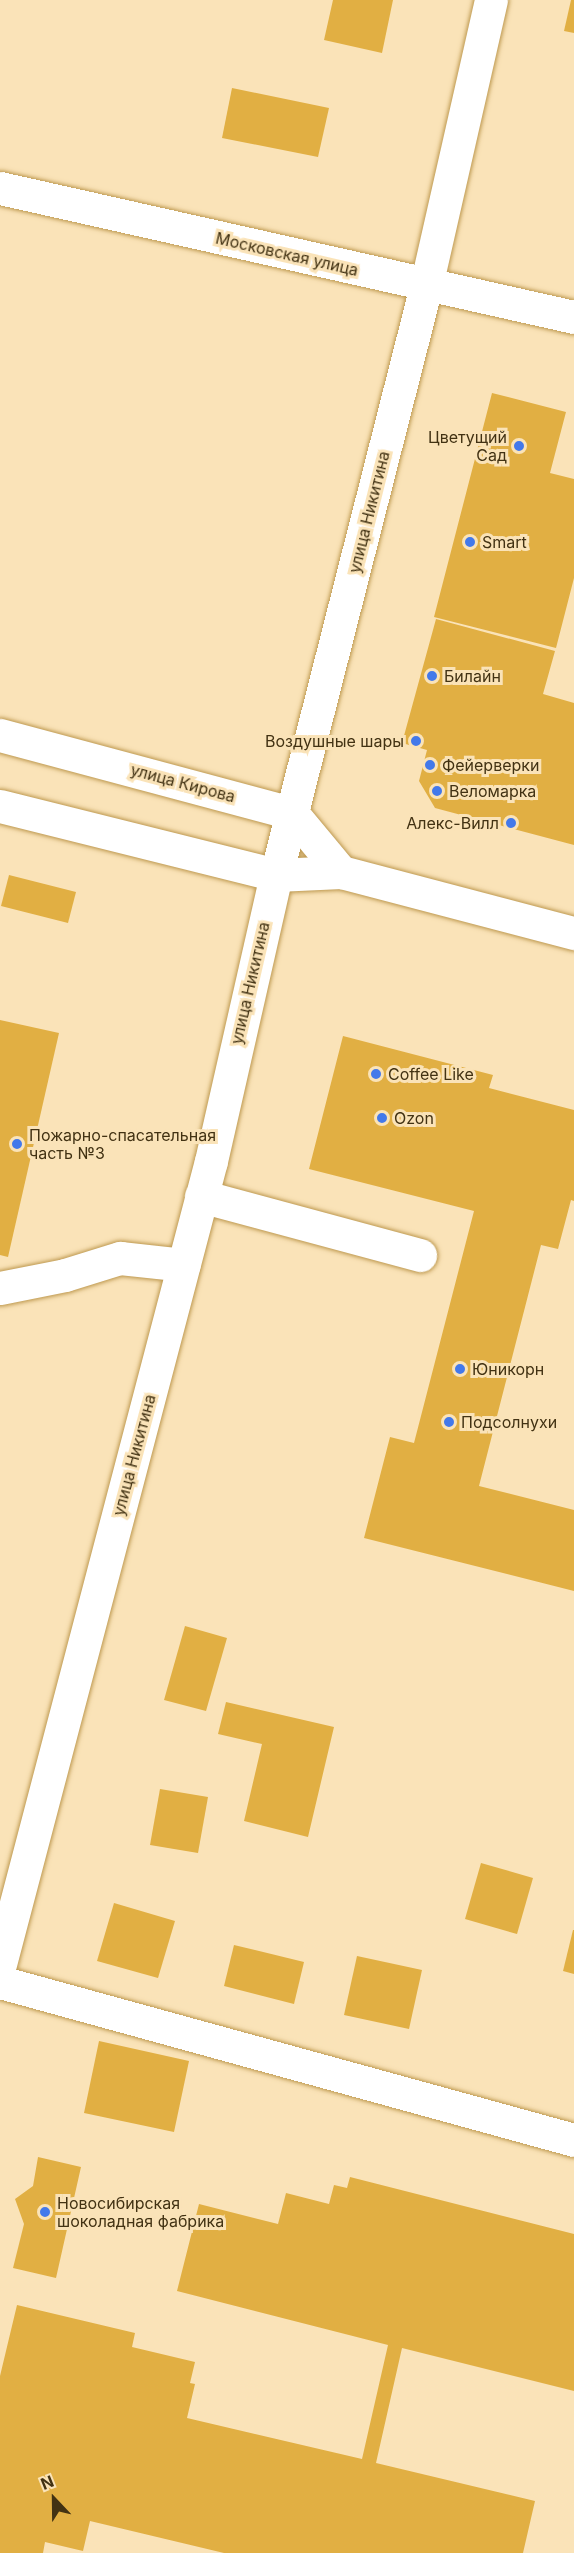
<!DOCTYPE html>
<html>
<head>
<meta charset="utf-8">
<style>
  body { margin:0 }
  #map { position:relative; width:574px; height:2553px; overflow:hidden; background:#fae3b8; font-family:Inter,sans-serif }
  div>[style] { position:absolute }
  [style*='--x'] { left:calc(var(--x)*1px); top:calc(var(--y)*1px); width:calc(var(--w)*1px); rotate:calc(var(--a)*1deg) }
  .building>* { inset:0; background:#e1af43 }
  .roads { filter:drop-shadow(0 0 2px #be9950) drop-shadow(0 0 2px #be9950) }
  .minor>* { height:33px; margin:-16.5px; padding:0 16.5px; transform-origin:16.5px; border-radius:16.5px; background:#fff }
  .major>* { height:33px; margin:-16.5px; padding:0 16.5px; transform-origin:16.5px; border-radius:16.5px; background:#fff }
  .dots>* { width:16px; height:16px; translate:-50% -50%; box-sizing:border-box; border:3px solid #fae3b8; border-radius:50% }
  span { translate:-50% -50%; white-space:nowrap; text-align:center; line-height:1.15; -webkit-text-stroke:6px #fae3b8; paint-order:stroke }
  .street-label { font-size:16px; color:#423213 }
  .poi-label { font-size:16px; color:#423213 }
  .right { translate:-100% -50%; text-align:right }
  .left { translate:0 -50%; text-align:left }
  .north { position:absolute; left:24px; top:2469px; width:60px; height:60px; -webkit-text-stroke:4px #fae3b8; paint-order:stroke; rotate:338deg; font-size:16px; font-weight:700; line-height:24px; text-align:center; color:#423213 }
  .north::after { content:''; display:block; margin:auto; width:21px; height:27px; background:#423213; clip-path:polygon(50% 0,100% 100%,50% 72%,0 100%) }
</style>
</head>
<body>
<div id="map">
  <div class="building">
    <div style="clip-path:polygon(333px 0,393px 0,382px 53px,324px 40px)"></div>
    <div style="clip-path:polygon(571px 0,574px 0,574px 33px,564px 31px)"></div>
    <div style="clip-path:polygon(232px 88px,329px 108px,318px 157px,222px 138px)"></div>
    <div style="clip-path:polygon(492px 393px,566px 412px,550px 473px,574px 479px,574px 578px,556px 648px,434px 617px)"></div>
    <div style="clip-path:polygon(436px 619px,555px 651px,543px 694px,574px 703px,574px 845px,435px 808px,419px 781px,427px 750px,402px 743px)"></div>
    <div style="clip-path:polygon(9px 875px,76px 892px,68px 923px,1px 906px)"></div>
    <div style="clip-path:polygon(0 1020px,59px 1033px,8px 1257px,0 1255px)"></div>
    <div style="clip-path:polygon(343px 1036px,493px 1075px,489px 1088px,574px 1110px,574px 1201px,571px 1200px,558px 1249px,541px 1245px,479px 1486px,574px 1510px,574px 1591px,364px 1538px,390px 1437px,414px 1443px,474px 1211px,309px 1169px)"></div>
    <div style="clip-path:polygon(185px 1626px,227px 1638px,206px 1711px,164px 1700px)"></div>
    <div style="clip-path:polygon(226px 1702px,334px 1727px,308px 1837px,244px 1821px,262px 1744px,218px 1734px)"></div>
    <div style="clip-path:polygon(160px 1789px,208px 1797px,198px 1853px,150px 1845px)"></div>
    <div style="clip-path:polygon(481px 1863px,533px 1878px,517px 1934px,465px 1919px)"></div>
    <div style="clip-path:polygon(114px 1903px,175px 1921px,158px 1978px,97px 1961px)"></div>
    <div style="clip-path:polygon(573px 1930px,574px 1930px,574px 1974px,563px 1971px)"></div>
    <div style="clip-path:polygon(234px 1945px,304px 1962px,294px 2004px,224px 1986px)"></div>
    <div style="clip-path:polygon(357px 1956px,422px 1970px,409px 2029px,344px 2015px)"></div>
    <div style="clip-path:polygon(99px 2041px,189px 2061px,174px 2132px,84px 2113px)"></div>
    <div style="clip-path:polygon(38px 2157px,81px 2167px,56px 2278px,13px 2268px,24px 2224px,15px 2199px,33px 2186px)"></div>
    <div style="clip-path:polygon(350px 2177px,574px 2234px,574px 2391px,402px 2348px,376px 2463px,535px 2501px,523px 2553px,224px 2553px,90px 2521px,83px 2551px,45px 2542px,43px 2553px,0 2553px,0 2376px,17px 2305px,135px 2333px,132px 2347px,195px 2362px,190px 2383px,195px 2384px,187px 2418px,362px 2459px,388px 2345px,177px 2291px,199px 2204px,278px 2224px,286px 2193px,329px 2204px,334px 2185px,347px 2188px)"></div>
  </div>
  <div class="roads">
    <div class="minor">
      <div style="--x:0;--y:188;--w:588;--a:12.67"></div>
      <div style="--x:201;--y:1196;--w:227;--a:15.1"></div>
      <div style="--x:0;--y:1288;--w:66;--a:-11.3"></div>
      <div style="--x:65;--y:1275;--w:58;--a:-17.2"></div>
      <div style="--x:120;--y:1258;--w:64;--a:6.2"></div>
      <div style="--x:0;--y:1964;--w:830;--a:-75.28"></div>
      <div style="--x:211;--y:1161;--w:293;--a:-77.2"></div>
      <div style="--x:0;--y:1982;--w:595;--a:15.39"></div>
    </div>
    <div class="major">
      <div style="--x:0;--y:735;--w:302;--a:15"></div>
      <div style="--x:292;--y:813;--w:77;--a:50.3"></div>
      <div style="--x:0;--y:806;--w:284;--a:14"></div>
      <div style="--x:276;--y:875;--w:65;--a:-2.6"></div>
      <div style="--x:341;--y:872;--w:241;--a:14.7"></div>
      <div style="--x:276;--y:875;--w:608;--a:-75.71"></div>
      <div style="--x:426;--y:286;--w:293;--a:-77.2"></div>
    </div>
  </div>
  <div class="dots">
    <div style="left:519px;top:446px;background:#4379ea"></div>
    <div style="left:470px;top:542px;background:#4379ea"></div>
    <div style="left:432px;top:676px;background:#4379ea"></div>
    <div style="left:416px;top:741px;background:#4379ea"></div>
    <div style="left:430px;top:765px;background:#4379ea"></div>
    <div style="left:437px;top:791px;background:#4379ea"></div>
    <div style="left:511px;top:823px;background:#4379ea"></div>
    <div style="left:376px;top:1074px;background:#4379ea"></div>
    <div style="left:382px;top:1118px;background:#4379ea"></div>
    <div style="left:17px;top:1144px;background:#4379ea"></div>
    <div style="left:460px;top:1369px;background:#4379ea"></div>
    <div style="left:449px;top:1422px;background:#4379ea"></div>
    <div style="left:45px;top:2212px;background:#4379ea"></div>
  </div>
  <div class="street-label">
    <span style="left:287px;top:254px;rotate:13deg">Московская улица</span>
    <span style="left:369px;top:512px;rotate:-76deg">улица Никитина</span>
    <span style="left:183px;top:783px;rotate:15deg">улица Кирова</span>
    <span style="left:250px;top:983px;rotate:-77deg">улица Никитина</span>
    <span style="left:134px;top:1455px;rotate:-75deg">улица Никитина</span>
  </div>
  <div class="poi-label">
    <span class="right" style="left:507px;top:446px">Цветущий<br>Сад</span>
    <span class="left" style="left:482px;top:542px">Smart</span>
    <span class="left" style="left:444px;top:676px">Билайн</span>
    <span class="right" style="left:404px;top:741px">Воздушные шары</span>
    <span class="left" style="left:442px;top:765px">Фейерверки</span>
    <span class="left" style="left:449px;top:791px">Веломарка</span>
    <span class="right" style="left:499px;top:823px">Алекс-Вилл</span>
    <span class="left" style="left:388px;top:1074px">Coffee Like</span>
    <span class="left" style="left:394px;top:1118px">Ozon</span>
    <span class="left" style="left:29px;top:1144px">Пожарно-спасательная<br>часть №3</span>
    <span class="left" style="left:472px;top:1369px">Юникорн</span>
    <span class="left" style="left:461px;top:1422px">Подсолнухи</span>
    <span class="left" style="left:57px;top:2212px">Новосибирская<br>шоколадная фабрика</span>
  </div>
  <div class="north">N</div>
</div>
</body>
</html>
